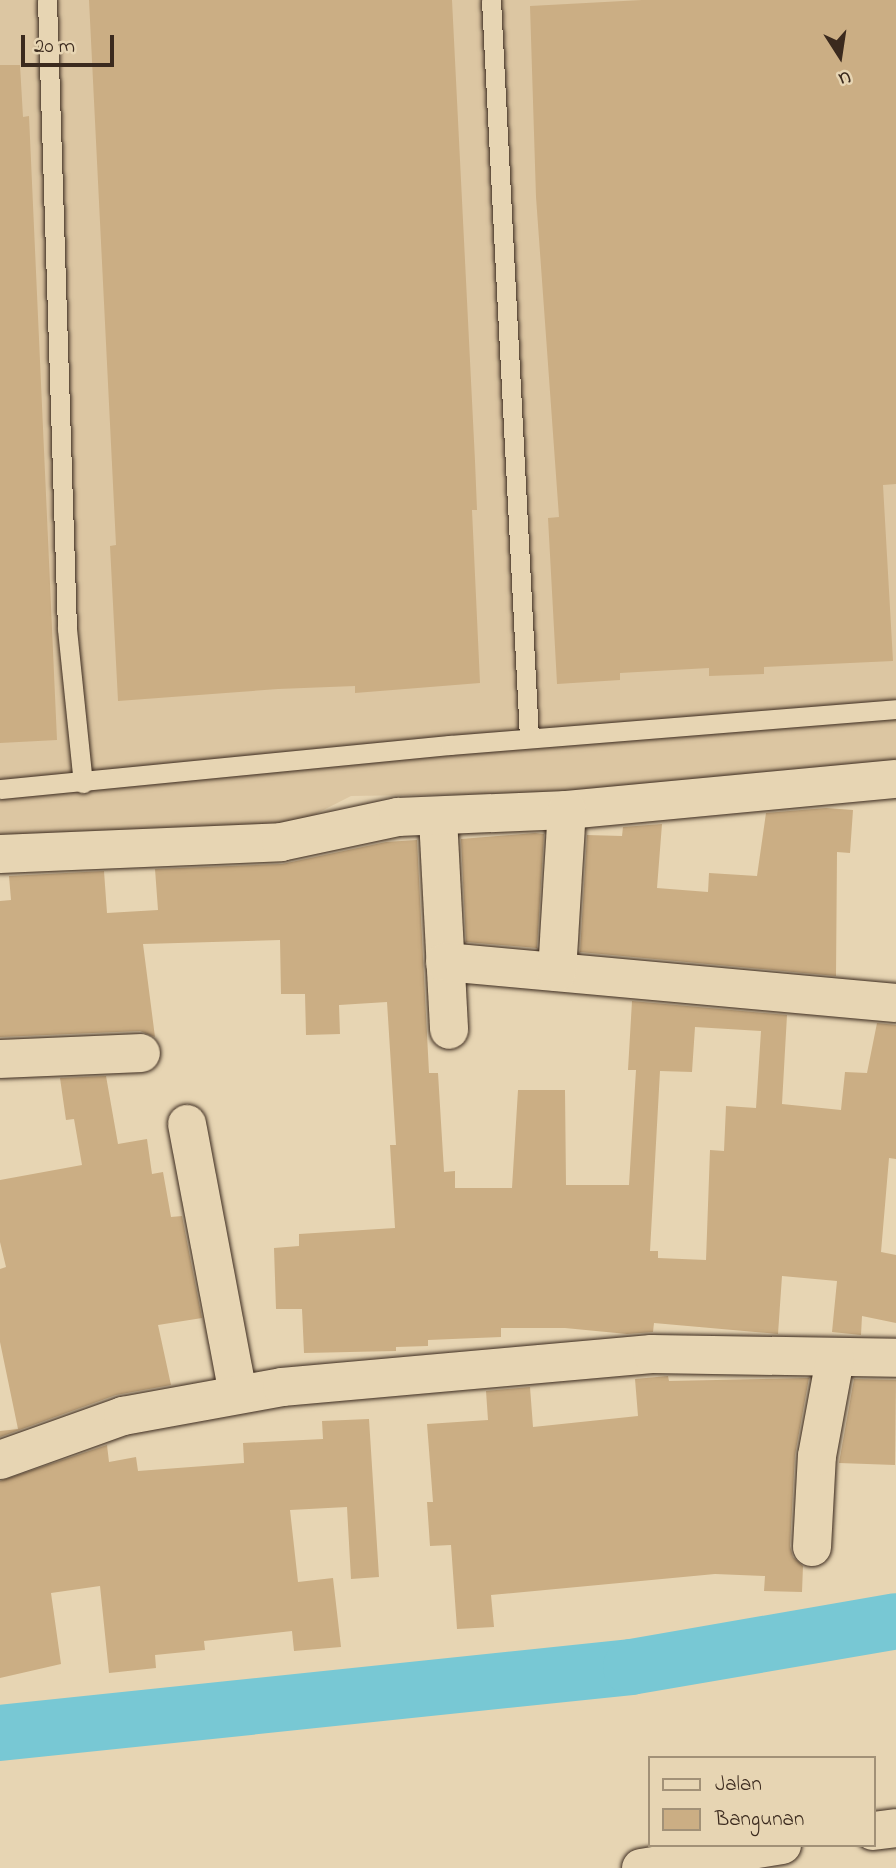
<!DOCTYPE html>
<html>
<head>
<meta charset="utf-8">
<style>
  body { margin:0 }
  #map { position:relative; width:896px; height:1868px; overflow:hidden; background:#e7d5b3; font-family:"Indie Flower",sans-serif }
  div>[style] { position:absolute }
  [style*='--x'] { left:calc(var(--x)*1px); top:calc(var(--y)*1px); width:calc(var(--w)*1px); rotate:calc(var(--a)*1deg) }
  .built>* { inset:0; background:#dcc6a2 }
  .river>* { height:56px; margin:-28px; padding:0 28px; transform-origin:28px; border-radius:28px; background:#78c8d4 }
  .building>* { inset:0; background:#cbae84 }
  .roads { filter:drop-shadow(0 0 2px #3b2a1e) drop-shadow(0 0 2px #3b2a1e) }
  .service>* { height:19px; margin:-9.5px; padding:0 9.5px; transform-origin:9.5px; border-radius:9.5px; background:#e7d5b3 }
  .minor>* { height:38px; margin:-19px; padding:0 19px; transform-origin:19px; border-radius:19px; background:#e7d5b3 }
  .secondary>* { height:38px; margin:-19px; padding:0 19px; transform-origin:19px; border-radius:19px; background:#e7d5b3 }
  span { translate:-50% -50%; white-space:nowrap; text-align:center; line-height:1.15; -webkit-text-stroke:5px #e7d5b3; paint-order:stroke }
  .legend { position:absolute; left:648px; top:1756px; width:228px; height:91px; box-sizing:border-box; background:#e7d5b3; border:2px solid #a29177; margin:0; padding:9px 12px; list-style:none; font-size:21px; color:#3b2a1e }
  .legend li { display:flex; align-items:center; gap:14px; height:35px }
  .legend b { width:35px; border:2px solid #a29177 }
  .north { position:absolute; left:805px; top:21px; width:70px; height:70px; -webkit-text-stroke:5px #e7d5b3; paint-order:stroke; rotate:168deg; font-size:19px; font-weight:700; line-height:28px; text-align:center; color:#3b2a1e }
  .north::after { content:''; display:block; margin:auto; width:24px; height:32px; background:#3b2a1e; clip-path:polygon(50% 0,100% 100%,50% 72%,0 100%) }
  .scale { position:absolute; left:21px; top:35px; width:93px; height:32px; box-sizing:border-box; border:4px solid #3b2a1e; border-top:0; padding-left:9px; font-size:21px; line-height:24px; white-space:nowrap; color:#3b2a1e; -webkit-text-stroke:5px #e7d5b3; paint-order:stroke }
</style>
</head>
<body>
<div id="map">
  <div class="built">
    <div style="clip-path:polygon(0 0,896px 0,896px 764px,608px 792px,351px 796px,280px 832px,0 845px)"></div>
  </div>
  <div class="river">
    <div style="--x:0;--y:1733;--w:634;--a:-5.97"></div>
    <div style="--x:631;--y:1667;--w:269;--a:-9.8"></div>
  </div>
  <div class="building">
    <div style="clip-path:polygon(89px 0,452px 0,475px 461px,477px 510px,472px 510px,480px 683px,355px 693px,355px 686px,278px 689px,118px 701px,110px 546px,116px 545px)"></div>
    <div style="clip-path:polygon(642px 0,896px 0,896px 484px,883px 485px,893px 661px,764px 667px,764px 674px,709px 676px,709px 668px,620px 673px,620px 680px,557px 684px,548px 518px,559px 517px,536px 197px,530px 6px)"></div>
    <div style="clip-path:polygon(0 65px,20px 65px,23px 117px,29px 116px,57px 740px,0 743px)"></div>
    <div style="clip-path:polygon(826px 808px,853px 810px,850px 853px,837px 852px,836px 976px,580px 952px,587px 835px,622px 836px,623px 827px,662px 824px,657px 888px,708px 892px,709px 873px,757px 876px,766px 813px)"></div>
    <div style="clip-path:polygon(535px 833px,544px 834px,537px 948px,466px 942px,461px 839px)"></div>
    <div style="clip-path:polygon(evenodd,417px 840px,429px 1073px,438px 1073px,444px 1172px,455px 1171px,455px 1188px,512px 1188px,518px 1090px,565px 1090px,566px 1185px,629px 1185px,636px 1070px,628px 1070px,632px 1001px,787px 1015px,782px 1104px,841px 1110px,845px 1072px,867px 1073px,877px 1023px,896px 1025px,896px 1159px,889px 1158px,881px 1252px,896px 1255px,896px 1323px,862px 1316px,861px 1335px,832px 1332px,837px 1281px,782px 1276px,778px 1334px,654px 1323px,653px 1332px,627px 1334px,565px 1328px,501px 1328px,501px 1337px,428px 1340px,428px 1346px,396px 1347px,396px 1351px,304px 1353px,302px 1309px,276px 1309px,274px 1248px,299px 1246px,299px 1234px,395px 1228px,390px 1145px,396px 1145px,387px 1002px,339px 1005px,340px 1034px,306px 1035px,305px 994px,281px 994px,280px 940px,143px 944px,155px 1037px,140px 1031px,0 1037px,0 901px,11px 900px,9px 876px,104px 871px,107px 913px,158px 910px,155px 869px,282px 864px,386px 842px,417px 840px,695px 1027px,761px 1031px,756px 1108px,726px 1106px,724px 1151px,710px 1150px,706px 1260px,658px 1258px,658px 1251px,650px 1251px,660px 1071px,692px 1072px,695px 1027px)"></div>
    <div style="clip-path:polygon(106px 1076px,118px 1144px,147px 1139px,152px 1174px,163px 1172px,171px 1217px,182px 1216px,202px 1318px,158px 1325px,171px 1385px,116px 1395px,0 1437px,0 1431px,18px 1429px,0 1342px,0 1269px,6px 1267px,0 1242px,0 1180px,82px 1165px,74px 1119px,66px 1120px,60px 1078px)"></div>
    <div style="clip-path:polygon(668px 1376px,669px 1381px,809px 1378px,795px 1455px,790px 1546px,793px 1557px,803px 1566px,802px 1592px,764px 1591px,765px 1576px,715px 1574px,491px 1595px,494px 1627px,457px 1629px,451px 1545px,430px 1546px,427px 1502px,433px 1502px,427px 1424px,488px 1420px,486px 1391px,530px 1387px,533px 1427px,638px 1416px,635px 1379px)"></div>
    <div style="clip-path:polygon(854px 1379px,896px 1380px,895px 1465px,839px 1463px)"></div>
    <div style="clip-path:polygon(369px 1419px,379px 1577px,351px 1579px,347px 1507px,290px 1510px,298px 1582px,333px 1578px,341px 1647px,294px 1651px,292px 1631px,204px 1641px,205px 1650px,155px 1655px,156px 1668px,109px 1673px,100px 1586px,51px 1593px,61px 1664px,0 1678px,0 1481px,107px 1445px,109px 1462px,136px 1457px,138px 1471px,244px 1463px,243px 1443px,323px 1439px,322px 1421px)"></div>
  </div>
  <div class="roads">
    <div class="service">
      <div style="--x:47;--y:0;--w:629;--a:88.18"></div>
      <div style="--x:67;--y:629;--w:155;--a:84.1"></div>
      <div style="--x:491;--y:0;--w:739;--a:87.05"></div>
      <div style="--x:0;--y:789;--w:452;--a:-5.6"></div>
      <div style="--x:450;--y:745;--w:447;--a:-4.6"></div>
    </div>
    <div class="minor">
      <div style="--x:438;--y:818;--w:212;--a:87"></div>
      <div style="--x:0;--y:854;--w:281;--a:-2.4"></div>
      <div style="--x:281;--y:842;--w:120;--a:-12.1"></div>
      <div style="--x:398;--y:817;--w:169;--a:-2.4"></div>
      <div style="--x:567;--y:810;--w:330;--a:-5.4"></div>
      <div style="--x:445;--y:962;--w:453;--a:5.2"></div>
      <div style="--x:557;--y:972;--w:162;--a:-86.5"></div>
      <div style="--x:0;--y:1059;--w:141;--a:-2.4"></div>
      <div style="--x:187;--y:1124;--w:274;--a:79.3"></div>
      <div style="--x:0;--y:1460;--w:131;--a:-19.7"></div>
      <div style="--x:123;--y:1416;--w:162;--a:-10.3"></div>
      <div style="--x:282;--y:1387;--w:371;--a:-5.1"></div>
      <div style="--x:652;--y:1354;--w:244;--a:0.9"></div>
      <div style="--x:812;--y:1547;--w:91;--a:-86.9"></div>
      <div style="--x:817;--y:1456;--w:99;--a:-79.5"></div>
    </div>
    <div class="secondary">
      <div style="--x:873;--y:1831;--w:23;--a:-7"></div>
      <div style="--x:641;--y:1868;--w:143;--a:-9.3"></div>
    </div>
  </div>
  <ul class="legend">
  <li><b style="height:9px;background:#e7d5b3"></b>Jalan</li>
  <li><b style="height:19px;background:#cbae84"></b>Bangunan</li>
  </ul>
  <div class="north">U</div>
  <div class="scale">20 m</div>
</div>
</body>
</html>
